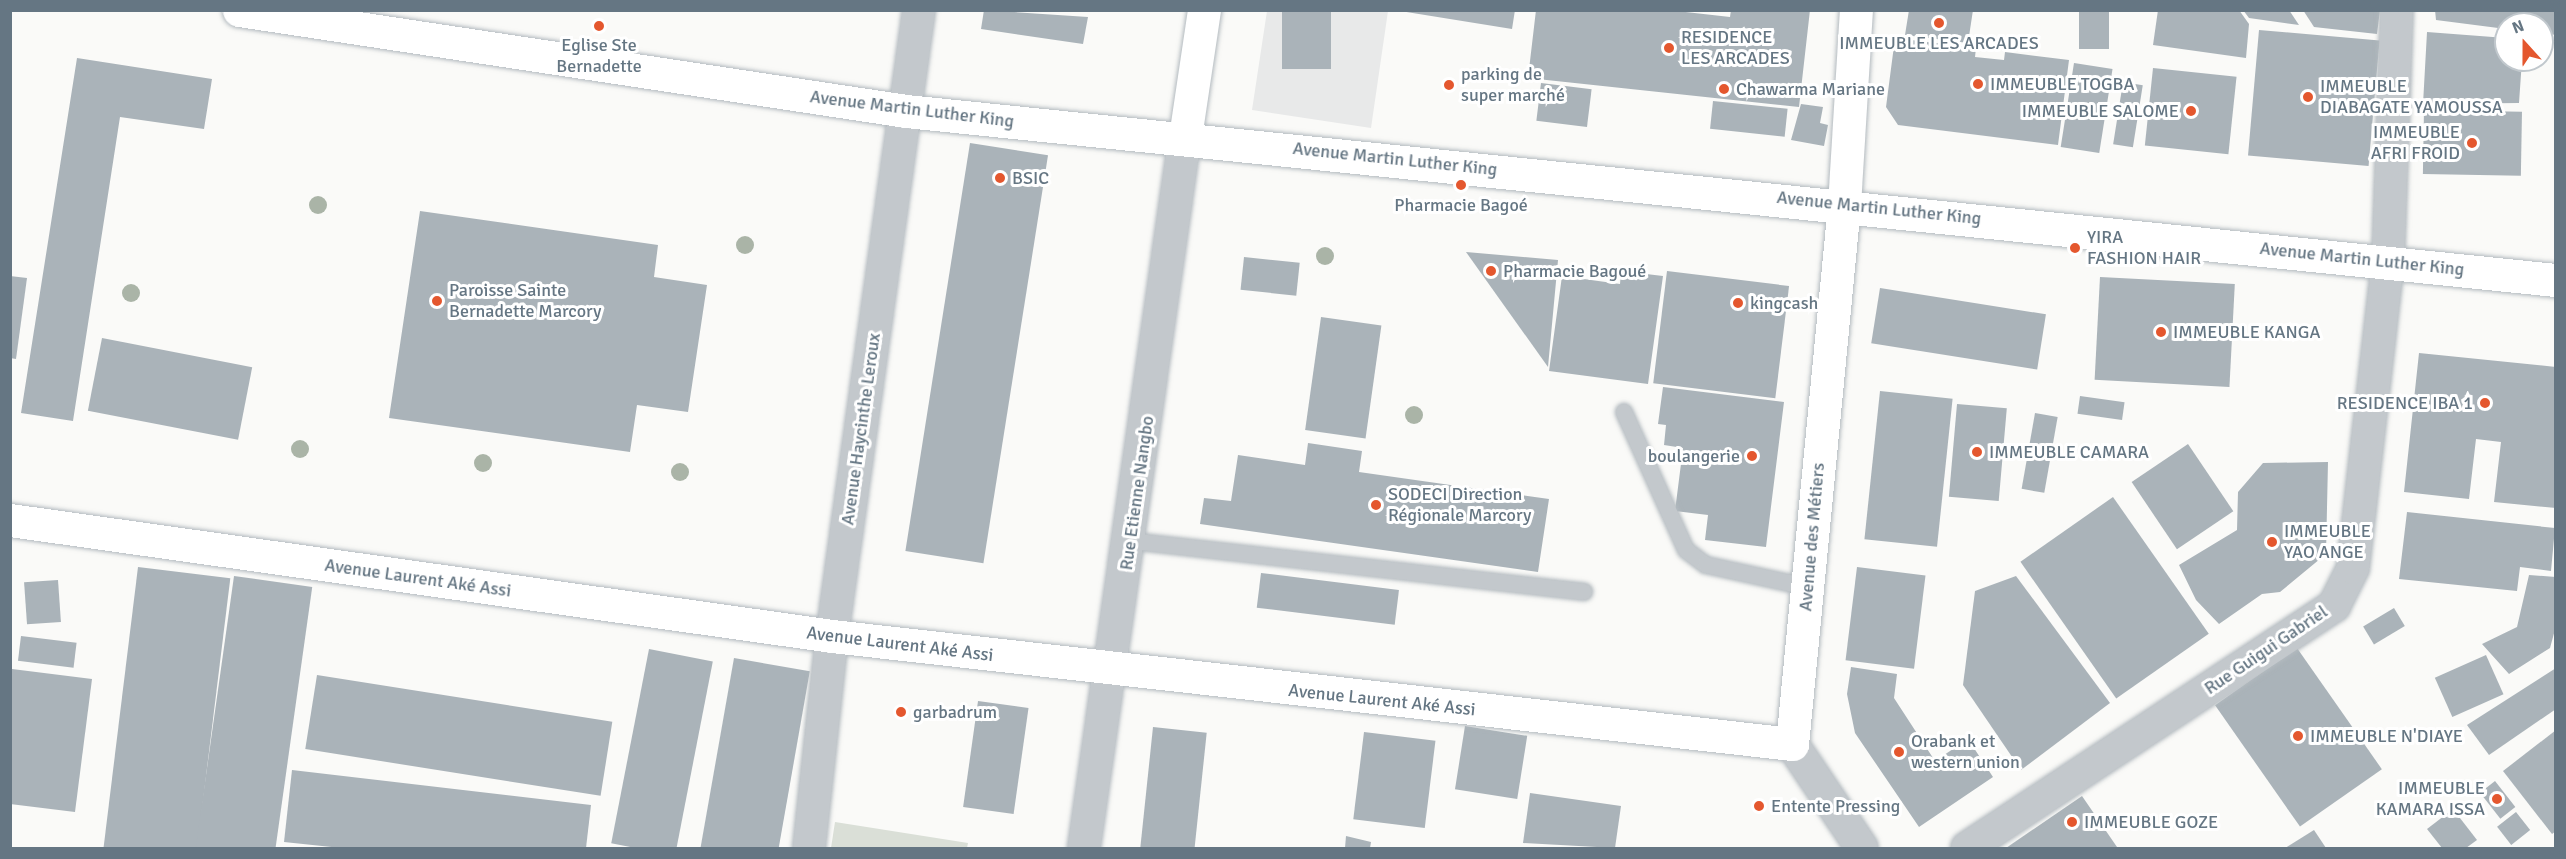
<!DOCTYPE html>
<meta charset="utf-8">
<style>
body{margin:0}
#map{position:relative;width:2566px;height:859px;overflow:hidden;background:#fafaf8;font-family:Signika,sans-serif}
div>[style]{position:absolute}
.built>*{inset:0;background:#e8e9e9}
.green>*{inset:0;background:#dadfd7}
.building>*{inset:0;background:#aab3b9;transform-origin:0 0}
.roads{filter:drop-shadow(0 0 2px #b3babf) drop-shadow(0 0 2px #b3babf)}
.lane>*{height:16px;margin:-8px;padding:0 8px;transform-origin:8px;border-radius:8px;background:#c3c8cc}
.street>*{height:32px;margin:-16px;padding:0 16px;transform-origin:16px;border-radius:16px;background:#c3c8cc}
.secondary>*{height:33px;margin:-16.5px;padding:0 16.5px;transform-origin:16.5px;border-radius:16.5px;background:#fff}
.trees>*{width:18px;height:18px;margin:-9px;border-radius:50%;background:#aab4a7}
.dots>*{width:16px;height:16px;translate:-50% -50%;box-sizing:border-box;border:3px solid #fff;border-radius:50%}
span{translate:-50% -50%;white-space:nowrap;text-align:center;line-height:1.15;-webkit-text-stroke:6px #fff;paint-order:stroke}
.poi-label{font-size:18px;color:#657683}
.left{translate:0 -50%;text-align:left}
.right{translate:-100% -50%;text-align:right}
.street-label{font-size:18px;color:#657683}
.frame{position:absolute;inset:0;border:12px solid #657683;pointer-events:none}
.north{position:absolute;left:2494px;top:12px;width:60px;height:60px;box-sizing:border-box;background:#fff;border:2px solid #c1c8cd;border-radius:50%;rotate:339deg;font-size:16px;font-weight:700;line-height:24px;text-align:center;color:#657683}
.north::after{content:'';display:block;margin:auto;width:21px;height:27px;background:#e4572e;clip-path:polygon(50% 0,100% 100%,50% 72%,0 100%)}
</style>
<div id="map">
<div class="built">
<div style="clip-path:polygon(1267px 11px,1388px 11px,1371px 128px,1252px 110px)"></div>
</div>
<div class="green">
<div style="clip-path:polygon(835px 822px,968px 843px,967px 848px,831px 848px)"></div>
</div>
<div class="building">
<div style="clip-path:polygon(984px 10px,1088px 17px,1083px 44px,981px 29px)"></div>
<div style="left:1282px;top:10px;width:49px;height:59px"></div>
<div style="clip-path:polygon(1394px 10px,1515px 10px,1512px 29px)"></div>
<div style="clip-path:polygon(1536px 10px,1668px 10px,1730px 17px,1731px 10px,1810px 10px,1799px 107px,1528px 78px)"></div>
<div style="clip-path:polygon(1909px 10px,1973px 10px,1968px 43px,1905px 35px)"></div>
<div style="left:2079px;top:10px;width:30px;height:39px"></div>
<div style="clip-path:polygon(2158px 10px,2239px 10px,2249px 24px,2246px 58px,2153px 45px)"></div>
<div style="clip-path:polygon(2243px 10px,2289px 10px,2299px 25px,2249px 18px)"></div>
<div style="clip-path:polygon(2303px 10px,2380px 10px,2377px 34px,2314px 27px)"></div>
<div style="clip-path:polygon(2435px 10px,2556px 10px,2556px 35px,2542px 33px,2542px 24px,2506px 24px,2506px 29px,2436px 20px)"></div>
<div style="left:2259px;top:30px;width:121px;height:126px;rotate:5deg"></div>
<div style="clip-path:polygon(2427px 32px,2506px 38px,2506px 60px,2522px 60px,2519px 103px,2423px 104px)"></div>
<div style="clip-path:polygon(1895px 38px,1976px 48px,1975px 57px,2004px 60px,2005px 52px,2069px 60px,2058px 145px,1898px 125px,1886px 107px)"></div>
<div style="clip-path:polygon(77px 58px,212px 79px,204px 129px,120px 117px,73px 421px,21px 413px)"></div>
<div style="left:2074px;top:63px;width:39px;height:85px;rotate:9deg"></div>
<div style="left:2153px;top:68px;width:84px;height:78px;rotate:6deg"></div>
<div style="left:2123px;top:82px;width:20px;height:63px;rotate:9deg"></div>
<div style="left:1541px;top:83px;width:51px;height:38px;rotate:7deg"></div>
<div style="left:1713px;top:101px;width:75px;height:28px;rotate:6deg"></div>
<div style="clip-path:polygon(1801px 104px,1823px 107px,1820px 123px,1828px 125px,1824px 146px,1791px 140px)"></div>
<div style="left:2424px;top:110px;width:98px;height:64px;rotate:1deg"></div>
<div style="left:970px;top:143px;width:79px;height:413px;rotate:9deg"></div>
<div style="clip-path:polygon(420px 211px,658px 245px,654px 277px,707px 285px,688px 412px,637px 405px,630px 452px,389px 418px)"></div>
<div style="clip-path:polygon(1466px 252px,1558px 260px,1548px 367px)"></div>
<div style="left:1244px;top:257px;width:56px;height:33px;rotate:6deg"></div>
<div style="clip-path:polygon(1621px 271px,1663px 276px,1648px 384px,1549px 371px,1562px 276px,1620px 284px)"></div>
<div style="left:1667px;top:271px;width:123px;height:113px;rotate:7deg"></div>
<div style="clip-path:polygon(10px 276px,27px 278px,16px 359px,10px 358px)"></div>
<div style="left:2100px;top:277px;width:135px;height:103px;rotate:3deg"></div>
<div style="left:1880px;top:288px;width:168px;height:56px;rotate:9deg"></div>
<div style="left:1321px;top:317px;width:61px;height:114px;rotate:8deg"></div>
<div style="left:102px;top:338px;width:153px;height:74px;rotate:11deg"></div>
<div style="clip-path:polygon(2419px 353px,2556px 367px,2556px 508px,2494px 502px,2501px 442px,2476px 439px,2469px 499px,2404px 492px)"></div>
<div style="clip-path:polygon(1663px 387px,1784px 402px,1766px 547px,1705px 540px,1708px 515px,1675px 511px,1683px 448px,1664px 445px,1666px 425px,1658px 424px)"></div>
<div style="left:1880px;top:391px;width:73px;height:149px;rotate:6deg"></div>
<div style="left:2080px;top:396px;width:45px;height:18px;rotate:8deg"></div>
<div style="left:1957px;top:404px;width:50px;height:93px;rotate:5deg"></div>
<div style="left:2035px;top:413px;width:23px;height:77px;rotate:10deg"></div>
<div style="clip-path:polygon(1308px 443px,1362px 451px,1359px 472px,1549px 499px,1538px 572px,1200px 524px,1204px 498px,1231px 501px,1238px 455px,1305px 465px)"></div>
<div style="left:2188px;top:444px;width:81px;height:68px;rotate:56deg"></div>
<div style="clip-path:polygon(2328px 462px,2326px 554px,2280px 592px,2262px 594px,2219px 624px,2196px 600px,2179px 565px,2237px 530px,2238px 492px,2263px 463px)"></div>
<div style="left:2113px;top:497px;width:167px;height:113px;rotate:55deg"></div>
<div style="clip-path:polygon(2407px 512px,2555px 528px,2551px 571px,2520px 567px,2517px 591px,2399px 579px)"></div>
<div style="left:138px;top:567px;width:93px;height:283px;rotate:7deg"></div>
<div style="left:1857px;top:567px;width:69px;height:94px;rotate:7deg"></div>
<div style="left:1261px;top:573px;width:139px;height:35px;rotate:7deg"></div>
<div style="clip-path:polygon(2529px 575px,2556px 577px,2556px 626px,2550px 648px,2509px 674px,2482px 644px,2517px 627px)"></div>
<div style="left:234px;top:576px;width:79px;height:275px;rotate:8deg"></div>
<div style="clip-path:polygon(2016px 576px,2110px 703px,2021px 770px,1963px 685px,1975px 591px)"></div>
<div style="left:58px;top:580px;width:42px;height:34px;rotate:86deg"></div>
<div style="left:2394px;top:608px;width:21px;height:36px;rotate:59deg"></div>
<div style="left:21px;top:636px;width:56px;height:25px;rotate:7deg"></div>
<div style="left:2297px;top:648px;width:148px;height:100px;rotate:55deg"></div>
<div style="left:649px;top:649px;width:65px;height:198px;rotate:11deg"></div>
<div style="left:2486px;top:655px;width:43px;height:56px;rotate:66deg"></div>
<div style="left:734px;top:658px;width:77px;height:193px;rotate:10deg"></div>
<div style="clip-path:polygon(1851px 667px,1897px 674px,1894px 698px,1935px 761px,1968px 739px,1993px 777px,1919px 827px,1855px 733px,1847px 694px)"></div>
<div style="clip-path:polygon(2556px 668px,2556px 709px,2489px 755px,2467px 725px)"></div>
<div style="clip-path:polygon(12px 669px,92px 679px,75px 812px,10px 804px)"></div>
<div style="left:317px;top:675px;width:299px;height:75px;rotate:9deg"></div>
<div style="left:978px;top:701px;width:51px;height:107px;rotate:8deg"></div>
<div style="left:1465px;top:726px;width:63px;height:64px;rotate:9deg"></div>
<div style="left:1153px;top:727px;width:54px;height:122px;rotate:6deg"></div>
<div style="clip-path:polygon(2556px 730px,2556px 831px,2552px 834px,2503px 771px)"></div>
<div style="left:1364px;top:732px;width:72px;height:88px;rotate:7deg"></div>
<div style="clip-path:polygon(292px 770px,591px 805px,586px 848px,341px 848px,284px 842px)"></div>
<div style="left:2495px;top:781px;width:33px;height:19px;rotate:52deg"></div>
<div style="clip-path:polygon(1530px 793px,1621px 806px,1615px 848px,1523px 843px)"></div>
<div style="clip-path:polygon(2082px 796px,2117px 847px,2006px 848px)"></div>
<div style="clip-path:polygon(2453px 809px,2477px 840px,2466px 848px,2442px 848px,2427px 829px)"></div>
<div style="left:2516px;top:812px;width:23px;height:24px;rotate:52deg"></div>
<div style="clip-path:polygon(2314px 830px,2326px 848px,2285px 848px)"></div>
<div style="clip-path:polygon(1346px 836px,1371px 842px,1370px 848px,1345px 848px)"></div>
</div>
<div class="roads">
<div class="lane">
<div style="left:1624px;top:412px;width:151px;rotate:65.8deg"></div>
<div style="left:1686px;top:550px;width:25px;rotate:37deg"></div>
<div style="left:1706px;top:565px;width:103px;rotate:12.3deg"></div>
<div style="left:1131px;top:541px;width:456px;rotate:6.4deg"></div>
</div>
<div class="street">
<div style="left:1792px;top:744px;width:125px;rotate:56.1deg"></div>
<div style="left:809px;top:848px;width:213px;rotate:-83.8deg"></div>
<div style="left:832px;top:636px;width:632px;rotate:-82.09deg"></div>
<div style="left:1084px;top:848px;width:718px;rotate:-81.92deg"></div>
<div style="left:1967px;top:848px;width:440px;rotate:-33.4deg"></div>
<div style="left:2334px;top:606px;width:42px;rotate:-63.4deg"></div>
<div style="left:2353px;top:568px;width:308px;rotate:-83.5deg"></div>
<div style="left:2388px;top:262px;width:252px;rotate:-88deg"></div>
</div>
<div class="secondary">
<div style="left:239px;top:10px;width:675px;rotate:8.61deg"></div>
<div style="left:906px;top:111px;width:1659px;rotate:5.85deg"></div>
<div style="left:1185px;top:137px;width:128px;rotate:-81.5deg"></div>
<div style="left:10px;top:520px;width:830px;rotate:8.03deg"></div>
<div style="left:832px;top:636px;width:966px;rotate:6.42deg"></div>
<div style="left:1792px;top:744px;width:542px;rotate:-84.49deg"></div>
<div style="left:1844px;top:205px;width:195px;rotate:-86.5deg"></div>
</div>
</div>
<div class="trees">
<div style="left:318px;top:205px"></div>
<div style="left:745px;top:245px"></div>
<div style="left:1325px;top:256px"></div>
<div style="left:131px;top:293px"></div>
<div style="left:1414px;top:415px"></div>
<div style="left:300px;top:449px"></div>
<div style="left:483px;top:463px"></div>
<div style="left:680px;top:472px"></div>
</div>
<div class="dots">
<div style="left:1939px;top:23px;background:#e4572e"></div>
<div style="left:599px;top:26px;background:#e4572e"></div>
<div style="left:1669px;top:48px;background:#e4572e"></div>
<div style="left:1978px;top:84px;background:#e4572e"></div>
<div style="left:1449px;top:85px;background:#e4572e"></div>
<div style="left:1724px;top:89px;background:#e4572e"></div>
<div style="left:2308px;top:97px;background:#e4572e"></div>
<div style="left:2191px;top:111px;background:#e4572e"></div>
<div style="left:2472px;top:143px;background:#e4572e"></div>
<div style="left:1000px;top:178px;background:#e4572e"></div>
<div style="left:1461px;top:185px;background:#e4572e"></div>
<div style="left:2075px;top:248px;background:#e4572e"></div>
<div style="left:1491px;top:271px;background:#e4572e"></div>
<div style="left:437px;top:301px;background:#e4572e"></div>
<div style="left:1738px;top:303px;background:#e4572e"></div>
<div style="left:2161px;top:332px;background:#e4572e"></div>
<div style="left:2485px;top:403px;background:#e4572e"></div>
<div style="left:1977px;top:452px;background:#e4572e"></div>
<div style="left:1752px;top:456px;background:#e4572e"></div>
<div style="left:1376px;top:505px;background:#e4572e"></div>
<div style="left:2272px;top:542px;background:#e4572e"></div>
<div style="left:901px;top:712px;background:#e4572e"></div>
<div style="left:2298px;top:736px;background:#e4572e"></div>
<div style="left:1899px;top:752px;background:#e4572e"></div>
<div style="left:2497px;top:799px;background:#e4572e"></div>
<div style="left:1759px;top:806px;background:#e4572e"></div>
<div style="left:2072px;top:822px;background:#e4572e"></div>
</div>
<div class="poi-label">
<span class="left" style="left:1681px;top:48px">RESIDENCE<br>LES ARCADES</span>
<span style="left:1939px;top:43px">IMMEUBLE LES ARCADES</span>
<span style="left:599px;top:56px">Eglise Ste<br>Bernadette</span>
<span class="left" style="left:1461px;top:85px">parking de<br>super marché</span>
<span class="left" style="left:1990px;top:84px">IMMEUBLE TOGBA</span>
<span class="left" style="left:2320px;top:97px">IMMEUBLE<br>DIABAGATE YAMOUSSA</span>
<span class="left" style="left:1736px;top:89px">Chawarma Mariane</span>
<span class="right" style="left:2179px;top:111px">IMMEUBLE SALOME</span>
<span class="right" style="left:2460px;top:143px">IMMEUBLE<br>AFRI FROID</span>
<span class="left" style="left:1012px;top:178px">BSIC</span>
<span style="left:1461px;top:205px">Pharmacie Bagoé</span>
<span class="left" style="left:2087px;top:248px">YIRA<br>FASHION HAIR</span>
<span class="left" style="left:1503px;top:271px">Pharmacie Bagoué</span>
<span class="left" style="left:449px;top:301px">Paroisse Sainte<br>Bernadette Marcory</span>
<span class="left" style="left:1750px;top:303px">kingcash</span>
<span class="left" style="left:2173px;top:332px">IMMEUBLE KANGA</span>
<span class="right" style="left:2473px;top:403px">RESIDENCE IBA 1</span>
<span class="left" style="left:1989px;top:452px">IMMEUBLE CAMARA</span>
<span class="right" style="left:1740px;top:456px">boulangerie</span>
<span class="left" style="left:1388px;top:505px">SODECI Direction<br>Régionale Marcory</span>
<span class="left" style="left:2284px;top:542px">IMMEUBLE<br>YAO ANGE</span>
<span class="left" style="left:913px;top:712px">garbadrum</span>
<span class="left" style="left:2310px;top:736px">IMMEUBLE N'DIAYE</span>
<span class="left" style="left:1911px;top:752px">Orabank et<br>western union</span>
<span class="right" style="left:2485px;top:799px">IMMEUBLE<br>KAMARA ISSA</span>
<span class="left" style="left:1771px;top:806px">Entente Pressing</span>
<span class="left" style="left:2084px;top:822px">IMMEUBLE GOZE</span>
</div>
<div class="street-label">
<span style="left:912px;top:109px;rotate:7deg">Avenue Martin Luther King</span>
<span style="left:1395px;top:159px;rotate:6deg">Avenue Martin Luther King</span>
<span style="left:1879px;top:208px;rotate:6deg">Avenue Martin Luther King</span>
<span style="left:2362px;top:259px;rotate:6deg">Avenue Martin Luther King</span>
<span style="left:861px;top:429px;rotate:-82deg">Avenue Haycinthe Leroux</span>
<span style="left:1137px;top:493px;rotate:-82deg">Rue Etienne Nangbo</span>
<span style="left:1812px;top:537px;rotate:-85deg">Avenue des Métiers</span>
<span style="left:418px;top:578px;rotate:8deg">Avenue Laurent Aké Assi</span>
<span style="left:900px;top:644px;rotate:7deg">Avenue Laurent Aké Assi</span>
<span style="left:2266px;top:650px;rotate:-34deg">Rue Guigui Gabriel</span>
<span style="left:1382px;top:700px;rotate:6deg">Avenue Laurent Aké Assi</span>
</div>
<div class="frame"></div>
<div class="north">N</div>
</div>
